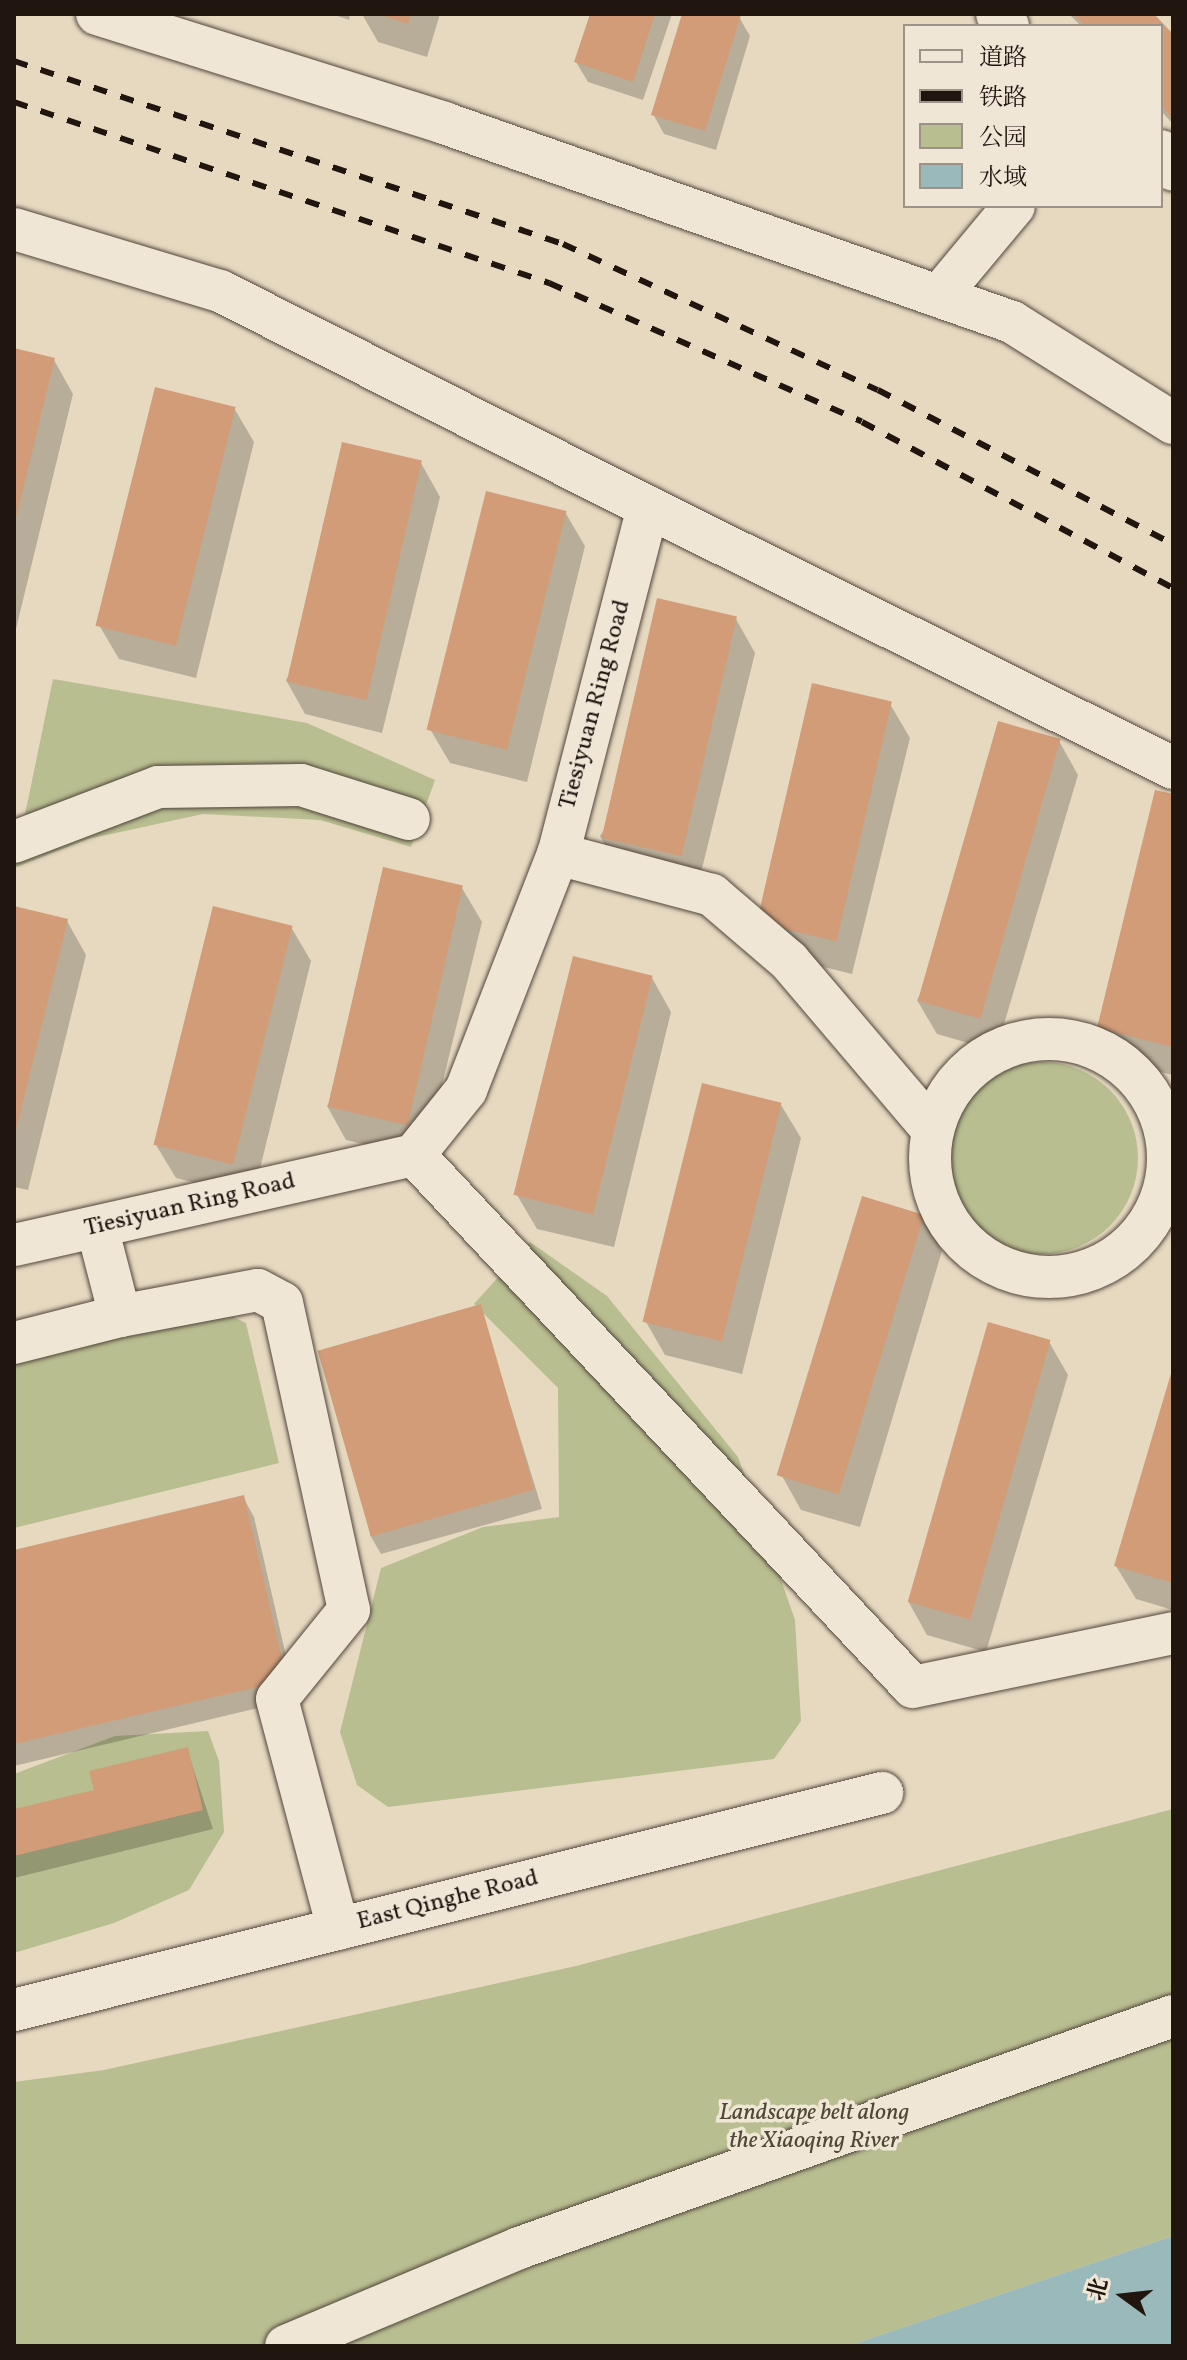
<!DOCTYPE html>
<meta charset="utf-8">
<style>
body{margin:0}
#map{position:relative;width:1187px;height:2360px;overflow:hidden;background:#e6d9c0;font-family:Vollkorn,"Noto Serif SC",serif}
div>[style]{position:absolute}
.green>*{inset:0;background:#b8be90}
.round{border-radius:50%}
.water>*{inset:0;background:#99b9bb}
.shadow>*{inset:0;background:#0003}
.building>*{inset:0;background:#d29c78;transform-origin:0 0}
.roads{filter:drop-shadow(0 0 2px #52463c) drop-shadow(0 0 2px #52463c)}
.minor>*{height:42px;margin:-21px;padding:0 21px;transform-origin:21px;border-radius:21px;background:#efe6d6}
.minor>.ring{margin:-21px;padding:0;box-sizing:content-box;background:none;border:42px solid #efe6d6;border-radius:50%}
.rail>*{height:6px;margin-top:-3px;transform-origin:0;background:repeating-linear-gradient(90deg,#211510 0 14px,transparent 0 28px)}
span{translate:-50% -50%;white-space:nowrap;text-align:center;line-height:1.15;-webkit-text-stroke:7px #efe6d6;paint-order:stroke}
.street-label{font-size:24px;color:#211510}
.park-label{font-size:24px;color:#4e4836;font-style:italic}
.frame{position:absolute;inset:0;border:16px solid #211510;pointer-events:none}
.legend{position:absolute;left:903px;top:24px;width:260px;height:184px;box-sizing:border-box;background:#efe6d6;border:2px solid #9d9287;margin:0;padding:10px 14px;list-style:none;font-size:24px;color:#211510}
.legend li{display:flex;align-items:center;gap:16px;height:40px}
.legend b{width:40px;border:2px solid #9d9287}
.north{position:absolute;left:1083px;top:2256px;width:80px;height:80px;-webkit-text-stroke:6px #efe6d6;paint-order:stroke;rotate:285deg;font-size:22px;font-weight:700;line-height:32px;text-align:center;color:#211510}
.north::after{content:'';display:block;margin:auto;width:28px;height:36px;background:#211510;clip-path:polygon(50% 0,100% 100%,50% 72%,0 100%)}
</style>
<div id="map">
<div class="green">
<div style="clip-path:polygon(53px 679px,307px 723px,435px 780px,411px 847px,320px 820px,203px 814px,88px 839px,14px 868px)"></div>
<div class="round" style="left:946px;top:1062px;width:192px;height:192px"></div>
<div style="clip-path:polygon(530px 1242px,607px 1296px,738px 1457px,795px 1620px,801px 1721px,774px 1759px,388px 1807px,357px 1785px,340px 1732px,381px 1568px,483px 1527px,559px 1517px,558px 1388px,474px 1304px)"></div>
<div style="clip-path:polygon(219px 1310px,246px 1323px,279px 1463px,14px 1528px,14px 1359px)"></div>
<div style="clip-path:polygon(208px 1731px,219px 1761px,224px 1832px,189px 1890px,114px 1923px,14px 1953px,14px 1774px,115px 1736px)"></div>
<div style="clip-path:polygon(1173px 1809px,1173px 2236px,848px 2346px,14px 2346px,14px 2082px,104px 2070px,576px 1966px)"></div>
</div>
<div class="water">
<div style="clip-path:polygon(1173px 2236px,1173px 2346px,848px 2346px)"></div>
</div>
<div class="shadow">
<div style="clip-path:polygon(332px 14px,350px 14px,349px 20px)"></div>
<div style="clip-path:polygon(362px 14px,440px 14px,427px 57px,378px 42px)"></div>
<div style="clip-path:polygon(592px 14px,672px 14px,643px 100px,588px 82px,576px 62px)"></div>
<div style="clip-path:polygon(684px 14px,739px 17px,750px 36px,716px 150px,664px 134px,653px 114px)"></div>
<div style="clip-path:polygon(1069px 14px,1151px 14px,1173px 37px,1173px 124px,1161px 111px,1161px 26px,1081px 26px)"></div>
<div style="clip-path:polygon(14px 350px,54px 360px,73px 394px,16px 629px)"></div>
<div style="clip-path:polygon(234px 408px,254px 442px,196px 678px,119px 659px,99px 625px)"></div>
<div style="clip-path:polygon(421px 463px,440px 497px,382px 733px,305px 714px,286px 680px)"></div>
<div style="clip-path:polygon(565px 512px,585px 546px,527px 782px,450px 763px,430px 729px)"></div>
<div style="clip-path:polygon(736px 619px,755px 653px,697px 889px,620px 870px,600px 836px)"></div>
<div style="clip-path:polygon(890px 704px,910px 738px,852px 974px,775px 955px,756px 921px)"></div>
<div style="clip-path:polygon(1059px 741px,1078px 775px,996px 1051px,937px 1034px,917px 1000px)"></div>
<div style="clip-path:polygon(1173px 796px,1173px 1075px,1118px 1062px,1099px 1028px)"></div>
<div style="clip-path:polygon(462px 888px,482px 922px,424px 1158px,346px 1140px,327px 1106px)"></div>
<div style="clip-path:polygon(14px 908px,67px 921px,86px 955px,28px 1190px,14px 1187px)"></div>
<div style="clip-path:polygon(291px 927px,311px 961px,253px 1197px,176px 1178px,156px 1145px)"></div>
<div style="clip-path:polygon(652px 978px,671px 1012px,614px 1247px,537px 1229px,517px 1195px)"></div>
<div style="clip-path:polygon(781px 1105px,801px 1138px,742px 1374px,665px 1355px,646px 1322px)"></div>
<div style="clip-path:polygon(923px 1217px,942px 1251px,860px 1527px,801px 1510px,782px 1476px)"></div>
<div style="clip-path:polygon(480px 1306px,542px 1509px,381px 1554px,370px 1535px)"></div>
<div style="clip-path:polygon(1049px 1342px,1068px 1375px,986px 1652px,927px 1635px,908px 1601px)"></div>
<div style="clip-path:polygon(1173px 1374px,1173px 1610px,1136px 1599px,1116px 1566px)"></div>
<div style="clip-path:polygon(243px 1497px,254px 1517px,296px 1699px,14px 1766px,14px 1552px)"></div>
<div style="clip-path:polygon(187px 1749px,213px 1829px,14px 1878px,14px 1811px,96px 1791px)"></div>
</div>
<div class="building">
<div style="clip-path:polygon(378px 14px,411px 14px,408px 24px)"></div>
<div style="clip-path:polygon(590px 14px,655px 14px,633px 82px,574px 62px)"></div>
<div style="clip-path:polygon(682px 14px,741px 15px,705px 131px,651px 115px)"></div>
<div style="clip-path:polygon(1074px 14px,1154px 14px,1173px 34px,1173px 119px,1161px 106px,1161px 26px,1085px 26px)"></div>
<div style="clip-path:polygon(14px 348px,55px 358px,15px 522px,14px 522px)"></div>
<div style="left:155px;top:387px;width:83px;height:246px;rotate:14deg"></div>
<div style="left:342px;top:442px;width:82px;height:246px;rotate:13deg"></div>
<div style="left:486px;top:491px;width:83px;height:246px;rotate:14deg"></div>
<div style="left:657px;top:598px;width:82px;height:246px;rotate:13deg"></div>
<div style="left:812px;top:683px;width:82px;height:246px;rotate:13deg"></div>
<div style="left:998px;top:721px;width:65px;height:291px;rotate:16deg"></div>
<div style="clip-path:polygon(1155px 790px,1173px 794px,1173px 1047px,1097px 1028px)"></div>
<div style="left:383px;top:867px;width:82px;height:246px;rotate:13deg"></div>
<div style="clip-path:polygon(14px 906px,68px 919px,15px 1134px,14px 1134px)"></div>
<div style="left:213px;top:906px;width:82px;height:246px;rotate:14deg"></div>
<div style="left:573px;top:956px;width:82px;height:246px;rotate:14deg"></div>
<div style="left:702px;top:1083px;width:82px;height:246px;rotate:14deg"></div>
<div style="left:862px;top:1196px;width:65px;height:292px;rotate:17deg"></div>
<div style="left:481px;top:1304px;width:193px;height:170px;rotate:74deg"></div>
<div style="left:988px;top:1322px;width:65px;height:291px;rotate:16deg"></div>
<div style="clip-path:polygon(1172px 1370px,1173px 1370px,1173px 1583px,1114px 1566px)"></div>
<div style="clip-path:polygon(244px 1495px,287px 1680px,14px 1744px,14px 1550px)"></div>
<div style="clip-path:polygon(188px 1747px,203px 1810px,14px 1856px,14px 1809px,94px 1790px,89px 1771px)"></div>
</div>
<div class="roads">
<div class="minor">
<div style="left:97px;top:14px;width:364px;rotate:17.4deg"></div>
<div style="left:444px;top:123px;width:602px;rotate:19.31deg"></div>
<div style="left:1012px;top:322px;width:190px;rotate:32.1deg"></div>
<div style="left:997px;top:14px;width:16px;rotate:47deg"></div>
<div style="left:1161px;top:151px;width:22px;rotate:58deg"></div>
<div style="left:14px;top:229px;width:215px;rotate:16.8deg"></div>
<div style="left:220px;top:291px;width:479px;rotate:26.8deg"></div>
<div style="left:648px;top:507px;width:358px;rotate:104.5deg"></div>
<div style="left:558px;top:854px;width:253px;rotate:111.3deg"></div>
<div style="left:466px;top:1090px;width:83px;rotate:128.7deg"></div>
<div style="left:414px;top:1155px;width:410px;rotate:167.3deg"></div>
<div style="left:939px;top:296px;width:117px;rotate:-50.2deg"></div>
<div style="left:648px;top:507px;width:586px;rotate:26.43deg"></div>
<div style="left:14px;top:842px;width:154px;rotate:-20.9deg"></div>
<div style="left:158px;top:787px;width:143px;rotate:-0.8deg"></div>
<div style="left:301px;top:785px;width:113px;rotate:17.5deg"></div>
<div style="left:558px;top:854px;width:159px;rotate:14.9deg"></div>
<div style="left:712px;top:895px;width:101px;rotate:40.6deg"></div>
<div style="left:789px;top:961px;width:222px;rotate:49.6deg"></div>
<div class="ring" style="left:930px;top:1039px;width:196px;height:196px"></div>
<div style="left:414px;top:1155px;width:729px;rotate:46.83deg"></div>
<div style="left:913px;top:1687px;width:266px;rotate:-11.7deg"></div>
<div style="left:97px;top:1227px;width:92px;rotate:75.5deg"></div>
<div style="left:120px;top:1316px;width:140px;rotate:-10.7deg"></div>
<div style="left:258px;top:1290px;width:27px;rotate:28deg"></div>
<div style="left:282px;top:1303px;width:314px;rotate:77.7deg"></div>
<div style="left:349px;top:1610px;width:114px;rotate:129deg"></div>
<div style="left:277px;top:1699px;width:238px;rotate:75.1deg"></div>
<div style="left:14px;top:1343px;width:109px;rotate:-14.3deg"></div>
<div style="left:14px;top:2010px;width:895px;rotate:-14.04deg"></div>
<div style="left:286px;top:2346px;width:253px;rotate:-22.8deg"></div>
<div style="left:519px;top:2248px;width:694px;rotate:-19.53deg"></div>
</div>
</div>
<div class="rail">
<div style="left:14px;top:61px;width:579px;rotate:18.43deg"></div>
<div style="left:563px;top:244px;width:347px;rotate:24.9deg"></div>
<div style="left:878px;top:390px;width:333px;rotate:27.6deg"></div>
<div style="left:14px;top:102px;width:565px;rotate:18.69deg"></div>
<div style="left:549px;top:283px;width:342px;rotate:23.9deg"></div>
<div style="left:862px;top:422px;width:353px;rotate:28.1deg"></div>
</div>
<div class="street-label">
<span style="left:596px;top:705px;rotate:-75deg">Tiesiyuan Ring Road</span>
<span style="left:190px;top:1206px;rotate:-13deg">Tiesiyuan Ring Road</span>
<span style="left:448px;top:1901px;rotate:-14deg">East Qinghe Road</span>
</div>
<div class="park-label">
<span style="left:814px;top:2128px">Landscape belt along<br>the Xiaoqing River</span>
</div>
<div class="frame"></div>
<ul class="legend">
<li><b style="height:10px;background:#efe6d6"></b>道路</li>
<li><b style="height:10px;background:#211510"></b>铁路</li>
<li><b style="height:22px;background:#b8be90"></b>公园</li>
<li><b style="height:22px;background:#99b9bb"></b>水域</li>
</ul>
<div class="north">北</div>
</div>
